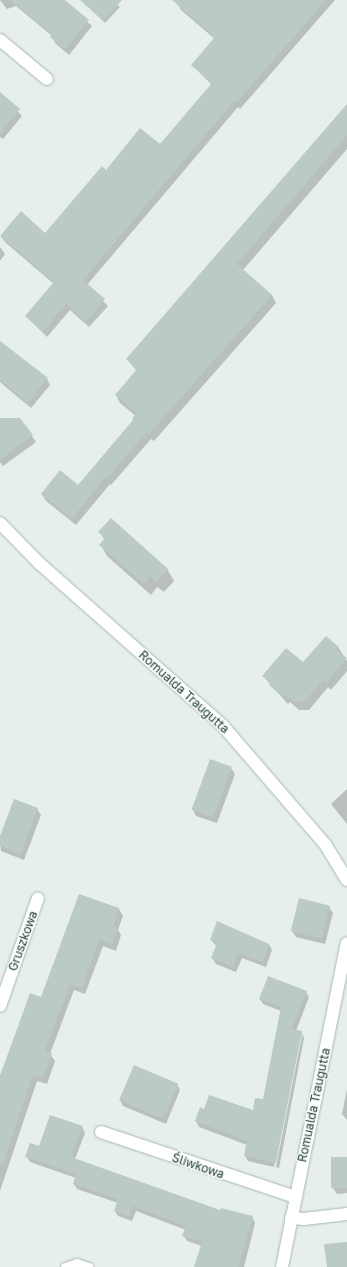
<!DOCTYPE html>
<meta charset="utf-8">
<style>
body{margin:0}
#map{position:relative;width:347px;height:1267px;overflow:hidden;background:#e6efeb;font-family:"Golos Text",sans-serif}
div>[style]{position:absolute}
.shadow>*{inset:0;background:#0003}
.building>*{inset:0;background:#bbcac4;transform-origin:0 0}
.roads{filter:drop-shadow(0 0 1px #a8b8b2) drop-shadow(0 0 1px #a8b8b2)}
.lane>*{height:8px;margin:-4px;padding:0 4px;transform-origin:4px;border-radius:4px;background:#fff}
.street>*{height:12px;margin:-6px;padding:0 6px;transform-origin:6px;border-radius:6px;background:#fff}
.secondary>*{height:12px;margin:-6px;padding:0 6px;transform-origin:6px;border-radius:6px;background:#fff}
span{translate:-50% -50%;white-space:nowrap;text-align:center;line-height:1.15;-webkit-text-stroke:3px #f7fbf9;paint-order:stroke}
.street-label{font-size:12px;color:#24423a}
</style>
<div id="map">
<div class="shadow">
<div style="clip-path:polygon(0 0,63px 0,92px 26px,69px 55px,55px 43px,52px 36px,16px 6px,7px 9px)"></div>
<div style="clip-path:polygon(95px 0,113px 0,120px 7px,105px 23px,89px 7px)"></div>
<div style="clip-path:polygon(181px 0,335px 0,240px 109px,238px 107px,87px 285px,108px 306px,89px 327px,70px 310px,47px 337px,26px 316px,54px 284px,5px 242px,1px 236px,45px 234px,106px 171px,160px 145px,212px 85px,192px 65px,215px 39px,181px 10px,178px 4px)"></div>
<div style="clip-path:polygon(0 94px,22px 116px,3px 139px,0 137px)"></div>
<div style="clip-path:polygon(347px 106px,347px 149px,243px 270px,272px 295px,276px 303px,154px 441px,151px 439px,111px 485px,110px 484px,76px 525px,46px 501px,42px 494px,78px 486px,134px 421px,136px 416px,120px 403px,116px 395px,137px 371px,127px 359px)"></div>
<div style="clip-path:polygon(0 247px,5px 254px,0 261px)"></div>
<div style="clip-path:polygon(0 341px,47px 379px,50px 385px,31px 408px,0 382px)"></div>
<div style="clip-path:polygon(20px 419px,36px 442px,3px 466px,0 462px,0 421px)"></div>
<div style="clip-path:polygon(100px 532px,167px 569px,174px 581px,164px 592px,157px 587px,151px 595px,107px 556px,101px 545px,105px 541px)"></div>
<div style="clip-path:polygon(338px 647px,347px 661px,347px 671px,331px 690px,328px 687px,309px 710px,299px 710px,290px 702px,288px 704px,263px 676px,303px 664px)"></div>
<div style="clip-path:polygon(231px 768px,235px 774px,217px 823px,196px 816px,193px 810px)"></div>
<div style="clip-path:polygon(347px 789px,347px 824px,331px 804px)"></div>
<div style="clip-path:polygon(37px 809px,41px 815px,24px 860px,1px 851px,0 839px)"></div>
<div style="clip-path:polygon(79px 896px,119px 909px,123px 916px,118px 930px,121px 935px,116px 951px,103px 946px,85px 994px,74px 990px,50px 1054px,55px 1061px,47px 1084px,37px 1081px,0 1191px,0 1076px,31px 994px,42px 998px)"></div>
<div style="clip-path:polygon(329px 907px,333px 913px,325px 944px,296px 937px,292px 931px)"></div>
<div style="clip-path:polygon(211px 940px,269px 944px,272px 950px,266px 967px,242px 958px,236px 972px,216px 964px,212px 958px,217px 947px)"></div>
<div style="clip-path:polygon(306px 992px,309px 997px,296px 1031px,301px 1032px,304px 1038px,279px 1168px,276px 1167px,302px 1035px,300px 1035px,274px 1167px,248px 1161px,245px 1156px,247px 1145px,199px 1127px,196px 1121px,205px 1110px,254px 1111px,264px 1101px,281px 1011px,263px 1004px,260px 999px)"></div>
<div style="clip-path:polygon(177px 1084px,180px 1090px,166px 1124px,123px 1106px,120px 1100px)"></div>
<div style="clip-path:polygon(347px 1089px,347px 1120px,342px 1114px)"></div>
<div style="clip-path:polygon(82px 1127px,85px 1133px,75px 1159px,221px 1211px,252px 1217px,255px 1223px,244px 1267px,195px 1267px,202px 1246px,187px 1241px,184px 1236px,186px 1230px,136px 1211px,132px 1221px,118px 1216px,115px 1211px,118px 1203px,77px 1189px,74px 1184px,76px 1178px,30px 1162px,27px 1157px,39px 1147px)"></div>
<div style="clip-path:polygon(347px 1158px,347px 1193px,337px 1194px,333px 1188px)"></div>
</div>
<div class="building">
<div style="clip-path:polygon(10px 0,65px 0,89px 20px,65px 49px,50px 37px,52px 34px)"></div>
<div style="clip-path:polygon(80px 0,122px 0,103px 21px)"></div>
<div style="clip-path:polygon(172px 0,326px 0,236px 103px,234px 101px,83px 280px,105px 299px,86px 322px,66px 304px,43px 332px,25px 316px,54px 282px,0 236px,21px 211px,45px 233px,102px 166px,106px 170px,140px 128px,160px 144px,212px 83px,191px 65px,215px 37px)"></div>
<div style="clip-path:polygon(0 92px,20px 109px,0 133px)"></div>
<div style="clip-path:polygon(347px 104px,347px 135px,237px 264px,272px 295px,149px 434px,147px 432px,107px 478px,105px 477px,72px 519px,41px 494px,60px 470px,78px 485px,133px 420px,132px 419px,136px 413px,115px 395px,137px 369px,126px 359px)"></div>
<div style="clip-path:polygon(0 341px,48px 378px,28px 403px,0 380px)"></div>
<div style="clip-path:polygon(0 418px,20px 418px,33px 435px,0 460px)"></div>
<div style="clip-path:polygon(111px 518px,168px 569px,157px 582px,150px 576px,144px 584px,99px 545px,105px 538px,98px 532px)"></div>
<div style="clip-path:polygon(326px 636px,339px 647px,336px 650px,347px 658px,326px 683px,323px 680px,304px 702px,294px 702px,285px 695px,283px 697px,269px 685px,271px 683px,262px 676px,286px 648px,303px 662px)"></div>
<div style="left:210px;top:759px;width:23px;height:54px;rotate:20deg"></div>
<div style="clip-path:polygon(14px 799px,38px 808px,21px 854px,0 846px,0 836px)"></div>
<div style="clip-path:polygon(79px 894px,119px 908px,113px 926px,118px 928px,112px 944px,99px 940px,82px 988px,70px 984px,45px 1051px,52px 1053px,43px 1078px,33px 1075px,3px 1165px,0 1165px,0 1076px,30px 993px,41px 997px)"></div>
<div style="left:299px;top:898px;width:32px;height:34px;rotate:14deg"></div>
<div style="clip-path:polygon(217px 921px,269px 944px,263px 962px,238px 953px,233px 967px,211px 958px,217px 943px,210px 940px)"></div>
<div style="clip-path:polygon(268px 976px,307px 991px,292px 1029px,302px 1031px,276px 1163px,244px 1156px,247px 1141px,195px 1121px,200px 1107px,204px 1109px,209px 1095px,253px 1110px,255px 1098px,263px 1099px,281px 1007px,259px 999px)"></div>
<div style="left:134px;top:1065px;width:48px;height:38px;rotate:23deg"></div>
<div style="clip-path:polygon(50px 1115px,83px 1126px,71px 1157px,220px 1210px,221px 1208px,253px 1216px,239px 1267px,194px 1267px,202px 1242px,182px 1236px,186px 1226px,133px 1206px,129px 1216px,114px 1211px,118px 1199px,73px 1184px,76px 1174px,25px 1157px,30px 1143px,39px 1146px)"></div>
<div style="left:347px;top:1157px;width:31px;height:16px;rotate:90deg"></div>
<div style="clip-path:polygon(347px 1242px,347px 1267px,327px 1267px,324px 1244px)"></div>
</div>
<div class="roads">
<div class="lane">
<div style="left:65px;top:1267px;width:13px;rotate:-18deg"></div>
<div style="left:77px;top:1263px;width:13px;rotate:18deg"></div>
</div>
<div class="street">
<div style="left:0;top:40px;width:61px;rotate:39.7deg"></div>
<div style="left:0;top:1006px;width:114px;rotate:-70.6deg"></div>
<div style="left:101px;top:1132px;width:205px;rotate:18.5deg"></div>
<div style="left:291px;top:1218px;width:13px;rotate:4deg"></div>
<div style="left:304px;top:1219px;width:43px;rotate:-6.6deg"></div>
</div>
<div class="secondary">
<div style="left:0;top:523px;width:56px;rotate:45.7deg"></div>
<div style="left:39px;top:563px;width:246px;rotate:41.5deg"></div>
<div style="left:223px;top:726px;width:156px;rotate:49.2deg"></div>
<div style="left:325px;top:844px;width:42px;rotate:58.6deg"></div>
<div style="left:282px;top:1267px;width:330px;rotate:-78.7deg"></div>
</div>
</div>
<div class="street-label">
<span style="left:184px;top:692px;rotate:42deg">Romualda Traugutta</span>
<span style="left:23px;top:941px;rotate:-70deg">Gruszkowa</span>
<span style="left:314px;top:1105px;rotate:-78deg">Romualda Traugutta</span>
<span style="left:198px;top:1166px;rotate:19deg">Śliwkowa</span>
</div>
</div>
